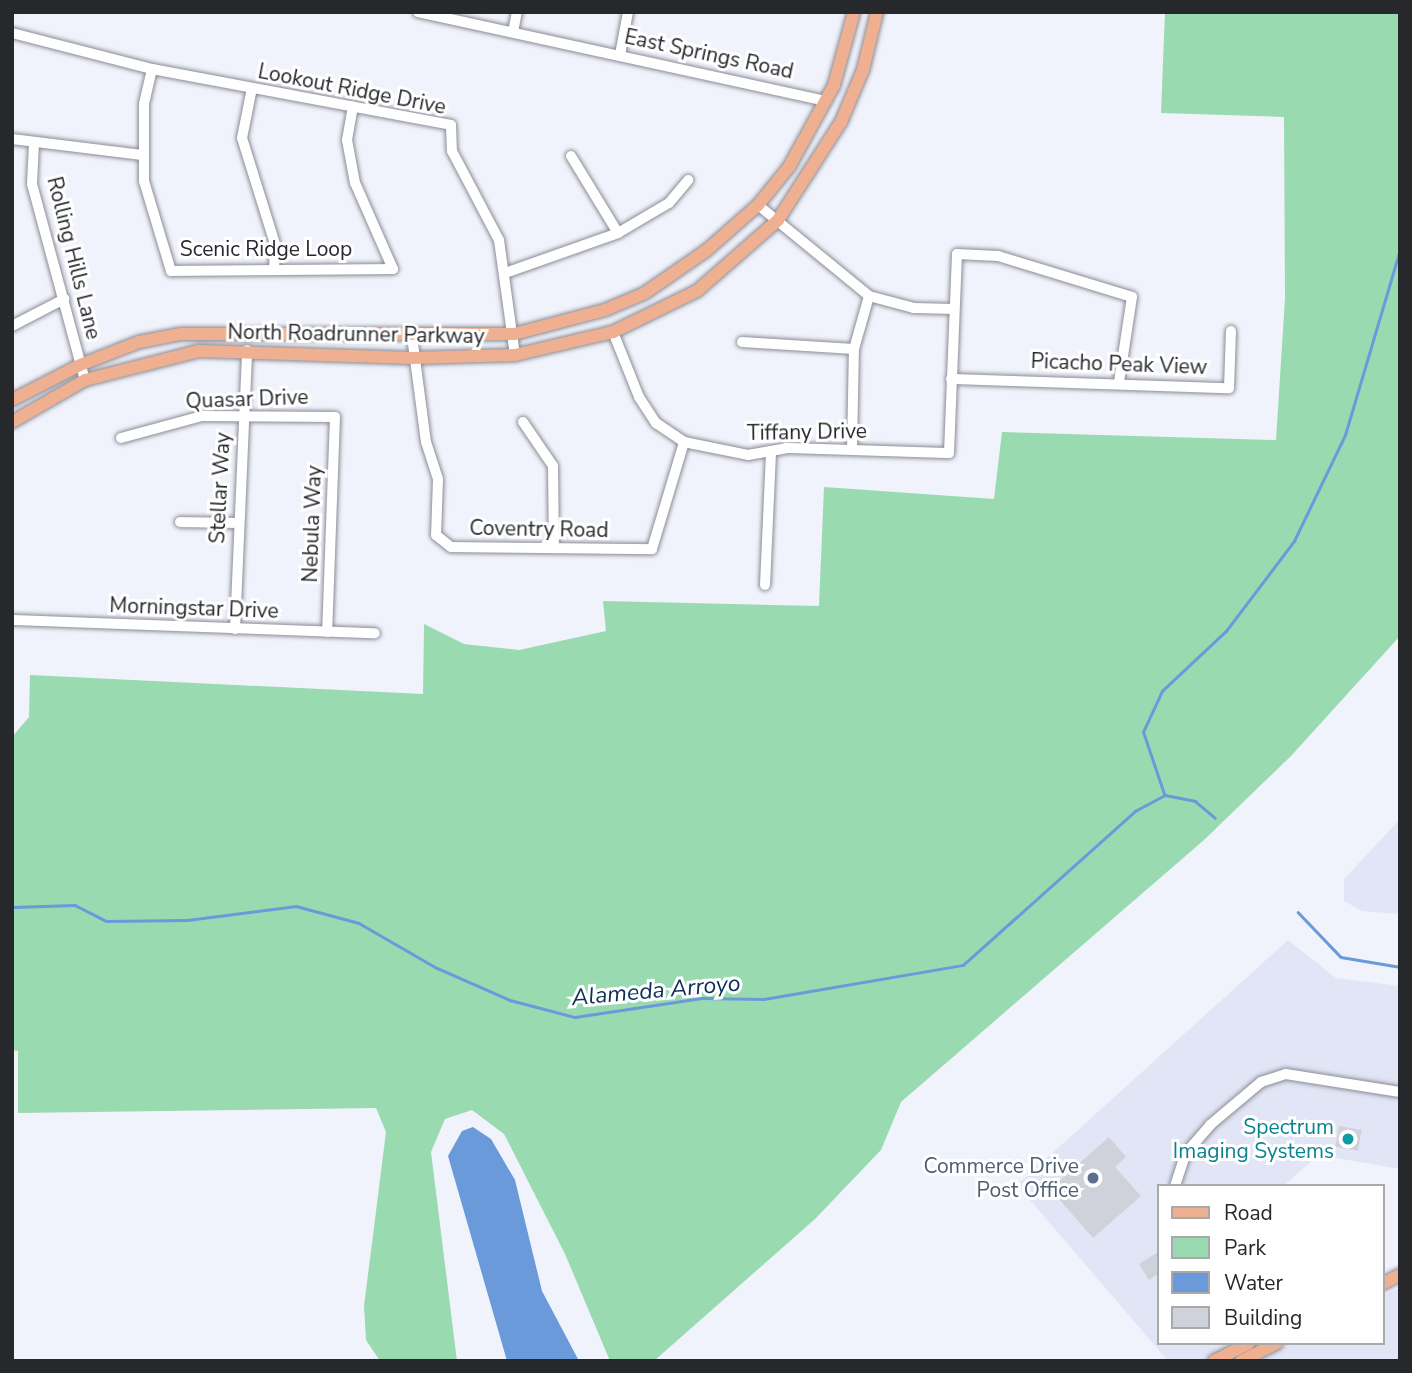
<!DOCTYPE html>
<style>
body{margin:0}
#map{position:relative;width:1412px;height:1373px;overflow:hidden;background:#f1f3fc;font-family:"Nunito Sans",sans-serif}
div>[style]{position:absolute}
.built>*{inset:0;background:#e2e5f5}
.green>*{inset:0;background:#9adab1}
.water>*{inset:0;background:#6a9ada}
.stream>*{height:2.5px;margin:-1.25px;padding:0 1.25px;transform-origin:1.25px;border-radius:1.25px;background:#6a9ada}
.building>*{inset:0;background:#d0d2db;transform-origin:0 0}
.roads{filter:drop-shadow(0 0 2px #8b8d95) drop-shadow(0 0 2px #8b8d95)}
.minor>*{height:10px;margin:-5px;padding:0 5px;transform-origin:5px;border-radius:5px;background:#fff}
.major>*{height:12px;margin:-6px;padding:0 6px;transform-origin:6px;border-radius:6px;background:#efb092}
.dots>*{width:19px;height:19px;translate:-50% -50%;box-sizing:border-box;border:4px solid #fff;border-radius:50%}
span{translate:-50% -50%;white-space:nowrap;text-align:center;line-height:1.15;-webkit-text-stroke:6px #fff;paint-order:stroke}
.street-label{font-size:21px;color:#27282b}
.culture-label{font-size:21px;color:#0d838f}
.right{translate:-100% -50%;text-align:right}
.service-label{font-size:21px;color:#4e5e75}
.water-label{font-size:23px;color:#0e2e57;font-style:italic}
.frame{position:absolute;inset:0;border:14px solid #27282b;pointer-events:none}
.legend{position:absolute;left:1157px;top:1184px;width:228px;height:161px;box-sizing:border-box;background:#fff;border:2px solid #a9a9aa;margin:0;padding:9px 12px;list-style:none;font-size:21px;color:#27282b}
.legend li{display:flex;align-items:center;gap:14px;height:35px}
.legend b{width:35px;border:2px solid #a9a9aa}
</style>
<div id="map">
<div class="built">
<div style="clip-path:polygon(1400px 819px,1400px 914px,1362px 911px,1344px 901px,1344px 879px)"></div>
<div style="clip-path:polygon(1288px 940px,1336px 978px,1400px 986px,1400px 1169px,1319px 1155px,1283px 1186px,1158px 1186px,1158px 1343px,1241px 1343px,1206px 1361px,1168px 1361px,1017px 1185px)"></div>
<div style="clip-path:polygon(1400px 1288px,1400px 1361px,1255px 1361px,1290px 1343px,1382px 1343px,1382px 1296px)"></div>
</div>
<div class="green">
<div style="clip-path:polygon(1165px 12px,1400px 12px,1400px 636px,1291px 756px,1204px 840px,901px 1102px,881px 1150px,815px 1219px,654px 1361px,610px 1361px,565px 1254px,504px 1134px,472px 1110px,445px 1119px,431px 1152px,457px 1361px,380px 1361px,366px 1340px,364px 1306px,386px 1132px,376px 1108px,18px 1113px,18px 1051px,12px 1050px,12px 737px,29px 717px,30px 675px,423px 694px,424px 624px,464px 644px,519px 650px,606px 631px,603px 601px,819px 606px,824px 487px,994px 499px,1002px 432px,1276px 440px,1285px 298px,1284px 117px,1161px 113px)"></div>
</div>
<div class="water">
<div style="clip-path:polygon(473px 1127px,491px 1139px,515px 1180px,542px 1291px,579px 1361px,507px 1361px,448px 1156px,462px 1131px)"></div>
</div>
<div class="stream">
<div style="left:1164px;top:794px;width:65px;rotate:-108.7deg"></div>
<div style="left:1143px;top:732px;width:45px;rotate:-65.1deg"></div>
<div style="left:1162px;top:691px;width:88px;rotate:-43.2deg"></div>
<div style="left:1226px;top:631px;width:113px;rotate:-52.9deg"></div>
<div style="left:1294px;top:541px;width:118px;rotate:-64.3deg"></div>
<div style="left:1345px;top:435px;width:194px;rotate:-73.5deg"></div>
<div style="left:12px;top:907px;width:63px;rotate:-1.8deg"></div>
<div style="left:75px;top:905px;width:35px;rotate:27deg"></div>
<div style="left:106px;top:921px;width:81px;rotate:-0.7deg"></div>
<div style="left:187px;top:920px;width:110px;rotate:-7.3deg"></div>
<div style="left:296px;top:906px;width:65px;rotate:15.1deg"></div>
<div style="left:359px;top:923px;width:90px;rotate:30deg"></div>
<div style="left:437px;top:968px;width:80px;rotate:23.7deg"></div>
<div style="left:510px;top:1000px;width:67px;rotate:14.7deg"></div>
<div style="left:575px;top:1017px;width:128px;rotate:-8.5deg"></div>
<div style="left:702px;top:998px;width:62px;rotate:0.9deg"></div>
<div style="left:764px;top:999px;width:202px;rotate:-9.7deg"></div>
<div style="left:963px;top:965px;width:231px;rotate:-41.8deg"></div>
<div style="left:1135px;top:811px;width:34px;rotate:-28deg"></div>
<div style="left:1165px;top:795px;width:31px;rotate:11deg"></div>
<div style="left:1195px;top:801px;width:26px;rotate:40deg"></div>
<div style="left:1298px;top:912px;width:62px;rotate:46.3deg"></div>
<div style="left:1341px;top:957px;width:60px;rotate:9.6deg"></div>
</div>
<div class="building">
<div style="left:1339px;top:1126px;width:23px;height:21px;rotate:10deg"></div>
<div style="clip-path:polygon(1109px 1137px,1126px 1157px,1115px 1167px,1141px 1196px,1093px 1238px,1050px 1189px)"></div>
<div style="clip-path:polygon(1158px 1252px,1158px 1274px,1149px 1280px,1139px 1264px)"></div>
</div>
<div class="roads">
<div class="minor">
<div style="left:418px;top:12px;width:418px;rotate:12.3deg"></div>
<div style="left:513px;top:32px;width:20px;rotate:-79deg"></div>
<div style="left:12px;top:33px;width:145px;rotate:14.4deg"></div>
<div style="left:152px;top:69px;width:304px;rotate:10.6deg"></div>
<div style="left:451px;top:125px;width:26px;rotate:88deg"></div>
<div style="left:452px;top:151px;width:101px;rotate:62.2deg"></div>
<div style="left:499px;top:240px;width:116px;rotate:82.1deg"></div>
<div style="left:620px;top:55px;width:44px;rotate:-79.5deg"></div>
<div style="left:152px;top:69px;width:36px;rotate:103deg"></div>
<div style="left:144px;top:104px;width:77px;rotate:90deg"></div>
<div style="left:144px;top:181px;width:94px;rotate:73.3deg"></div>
<div style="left:171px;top:271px;width:222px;rotate:-0.5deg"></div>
<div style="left:393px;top:269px;width:94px;rotate:-113.8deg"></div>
<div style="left:355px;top:183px;width:44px;rotate:-100.5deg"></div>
<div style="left:347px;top:140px;width:34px;rotate:-80deg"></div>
<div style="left:252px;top:88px;width:51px;rotate:101.3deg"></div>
<div style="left:242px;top:138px;width:111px;rotate:72.7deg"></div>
<div style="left:275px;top:244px;width:23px;rotate:92deg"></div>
<div style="left:12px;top:139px;width:131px;rotate:7deg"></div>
<div style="left:34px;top:143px;width:41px;rotate:92.8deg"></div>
<div style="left:32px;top:184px;width:203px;rotate:74.9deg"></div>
<div style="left:571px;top:156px;width:90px;rotate:58.6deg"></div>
<div style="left:758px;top:205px;width:144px;rotate:39.3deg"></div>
<div style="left:869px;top:296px;width:47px;rotate:14.9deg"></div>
<div style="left:914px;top:308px;width:40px;rotate:1.4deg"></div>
<div style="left:508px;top:272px;width:117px;rotate:-19.5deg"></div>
<div style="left:618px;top:233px;width:59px;rotate:-30.5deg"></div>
<div style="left:669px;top:203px;width:30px;rotate:-50deg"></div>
<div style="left:12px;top:326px;width:59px;rotate:-27.4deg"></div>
<div style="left:613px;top:332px;width:70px;rotate:68.2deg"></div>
<div style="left:639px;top:397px;width:31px;rotate:57deg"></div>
<div style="left:656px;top:423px;width:34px;rotate:34deg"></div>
<div style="left:684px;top:442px;width:65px;rotate:11.5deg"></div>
<div style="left:748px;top:455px;width:39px;rotate:-10deg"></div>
<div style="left:786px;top:448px;width:163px;rotate:1.8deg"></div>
<div style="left:949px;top:453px;width:199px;rotate:-87.7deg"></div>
<div style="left:957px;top:254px;width:41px;rotate:2.8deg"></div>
<div style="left:998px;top:256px;width:140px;rotate:17deg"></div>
<div style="left:1132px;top:297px;width:86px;rotate:98.7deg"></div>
<div style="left:412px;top:336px;width:107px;rotate:82.5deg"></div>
<div style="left:426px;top:442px;width:39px;rotate:72deg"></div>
<div style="left:438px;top:479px;width:56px;rotate:92deg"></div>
<div style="left:436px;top:535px;width:19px;rotate:39deg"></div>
<div style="left:451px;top:547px;width:201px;rotate:0.6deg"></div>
<div style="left:652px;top:549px;width:112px;rotate:-73.3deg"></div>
<div style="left:742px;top:342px;width:112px;rotate:3.6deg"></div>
<div style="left:951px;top:379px;width:278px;rotate:1.9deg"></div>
<div style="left:1229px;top:388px;width:57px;rotate:-88deg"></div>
<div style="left:523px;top:422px;width:53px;rotate:55.7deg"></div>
<div style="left:553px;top:466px;width:81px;rotate:89.3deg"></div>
<div style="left:121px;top:438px;width:84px;rotate:-15.2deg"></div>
<div style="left:202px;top:416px;width:133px;rotate:0.4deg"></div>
<div style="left:335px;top:417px;width:215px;rotate:92.1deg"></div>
<div style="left:852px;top:450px;width:101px;rotate:-88.9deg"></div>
<div style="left:854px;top:349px;width:55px;rotate:-74.2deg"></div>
<div style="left:180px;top:522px;width:57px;rotate:1deg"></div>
<div style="left:765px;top:585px;width:134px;rotate:-87.4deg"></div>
<div style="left:12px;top:620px;width:363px;rotate:2.1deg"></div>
<div style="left:235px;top:629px;width:279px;rotate:-87.5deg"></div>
<div style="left:1175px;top:1186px;width:35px;rotate:-72deg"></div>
<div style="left:1186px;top:1153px;width:37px;rotate:-49deg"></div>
<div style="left:1210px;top:1125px;width:67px;rotate:-40.1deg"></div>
<div style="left:1261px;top:1082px;width:26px;rotate:-18deg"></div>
<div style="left:1286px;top:1074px;width:115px;rotate:9deg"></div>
</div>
<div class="major">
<div style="left:12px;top:400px;width:76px;rotate:-27.2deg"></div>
<div style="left:80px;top:365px;width:63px;rotate:-21.3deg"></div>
<div style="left:139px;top:342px;width:43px;rotate:-10.8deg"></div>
<div style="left:181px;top:334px;width:333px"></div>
<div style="left:514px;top:334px;width:94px;rotate:-14.8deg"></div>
<div style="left:605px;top:310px;width:43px;rotate:-23deg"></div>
<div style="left:645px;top:293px;width:75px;rotate:-34.7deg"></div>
<div style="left:707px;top:250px;width:68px;rotate:-41.4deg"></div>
<div style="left:758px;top:205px;width:49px;rotate:-50.8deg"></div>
<div style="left:789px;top:167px;width:94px;rotate:-61.2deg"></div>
<div style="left:834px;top:85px;width:76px;rotate:-74.7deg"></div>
<div style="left:12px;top:422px;width:84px;rotate:-29.9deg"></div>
<div style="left:85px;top:380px;width:118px;rotate:-14.3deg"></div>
<div style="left:199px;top:351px;width:214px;rotate:1.9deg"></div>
<div style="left:413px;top:358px;width:102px;rotate:-1.7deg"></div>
<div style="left:515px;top:355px;width:101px;rotate:-13.2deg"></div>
<div style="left:613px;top:332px;width:93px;rotate:-26deg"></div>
<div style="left:697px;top:291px;width:108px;rotate:-41.2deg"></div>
<div style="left:778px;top:220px;width:117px;rotate:-57.3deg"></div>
<div style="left:841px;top:122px;width:56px;rotate:-67.1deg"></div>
<div style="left:863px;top:70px;width:60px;rotate:-76.4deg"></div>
<div style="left:1382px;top:1284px;width:20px;rotate:-27deg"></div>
<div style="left:1214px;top:1361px;width:39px;rotate:-27deg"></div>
<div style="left:1241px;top:1361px;width:40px;rotate:-26.6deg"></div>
</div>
</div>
<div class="dots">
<div style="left:1348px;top:1139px;background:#0f9aa8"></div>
<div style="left:1093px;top:1178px;background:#5c6f8a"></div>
</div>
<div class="street-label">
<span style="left:709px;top:54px;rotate:12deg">East Springs Road</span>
<span style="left:352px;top:89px;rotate:11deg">Lookout Ridge Drive</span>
<span style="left:266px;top:249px">Scenic Ridge Loop</span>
<span style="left:74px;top:258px;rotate:76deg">Rolling Hills Lane</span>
<span style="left:356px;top:334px;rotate:1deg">North Roadrunner Parkway</span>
<span style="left:1119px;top:364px;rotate:2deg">Picacho Peak View</span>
<span style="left:247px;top:399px;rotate:-2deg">Quasar Drive</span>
<span style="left:807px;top:432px;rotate:-1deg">Tiffany Drive</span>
<span style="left:220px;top:488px;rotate:-87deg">Stellar Way</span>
<span style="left:312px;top:524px;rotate:-88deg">Nebula Way</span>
<span style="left:539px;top:529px;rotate:1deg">Coventry Road</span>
<span style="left:194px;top:608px;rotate:2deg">Morningstar Drive</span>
</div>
<div class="culture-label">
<span class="right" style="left:1334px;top:1139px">Spectrum<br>Imaging Systems</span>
</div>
<div class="service-label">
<span class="right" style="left:1079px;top:1178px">Commerce Drive<br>Post Office</span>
</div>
<div class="water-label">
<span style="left:656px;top:991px;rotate:-5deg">Alameda Arroyo</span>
</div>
<div class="frame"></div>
<ul class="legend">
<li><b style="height:9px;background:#efb092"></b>Road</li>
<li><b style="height:19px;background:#9adab1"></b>Park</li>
<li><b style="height:19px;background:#6a9ada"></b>Water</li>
<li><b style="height:19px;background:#d0d2db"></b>Building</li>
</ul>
</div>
